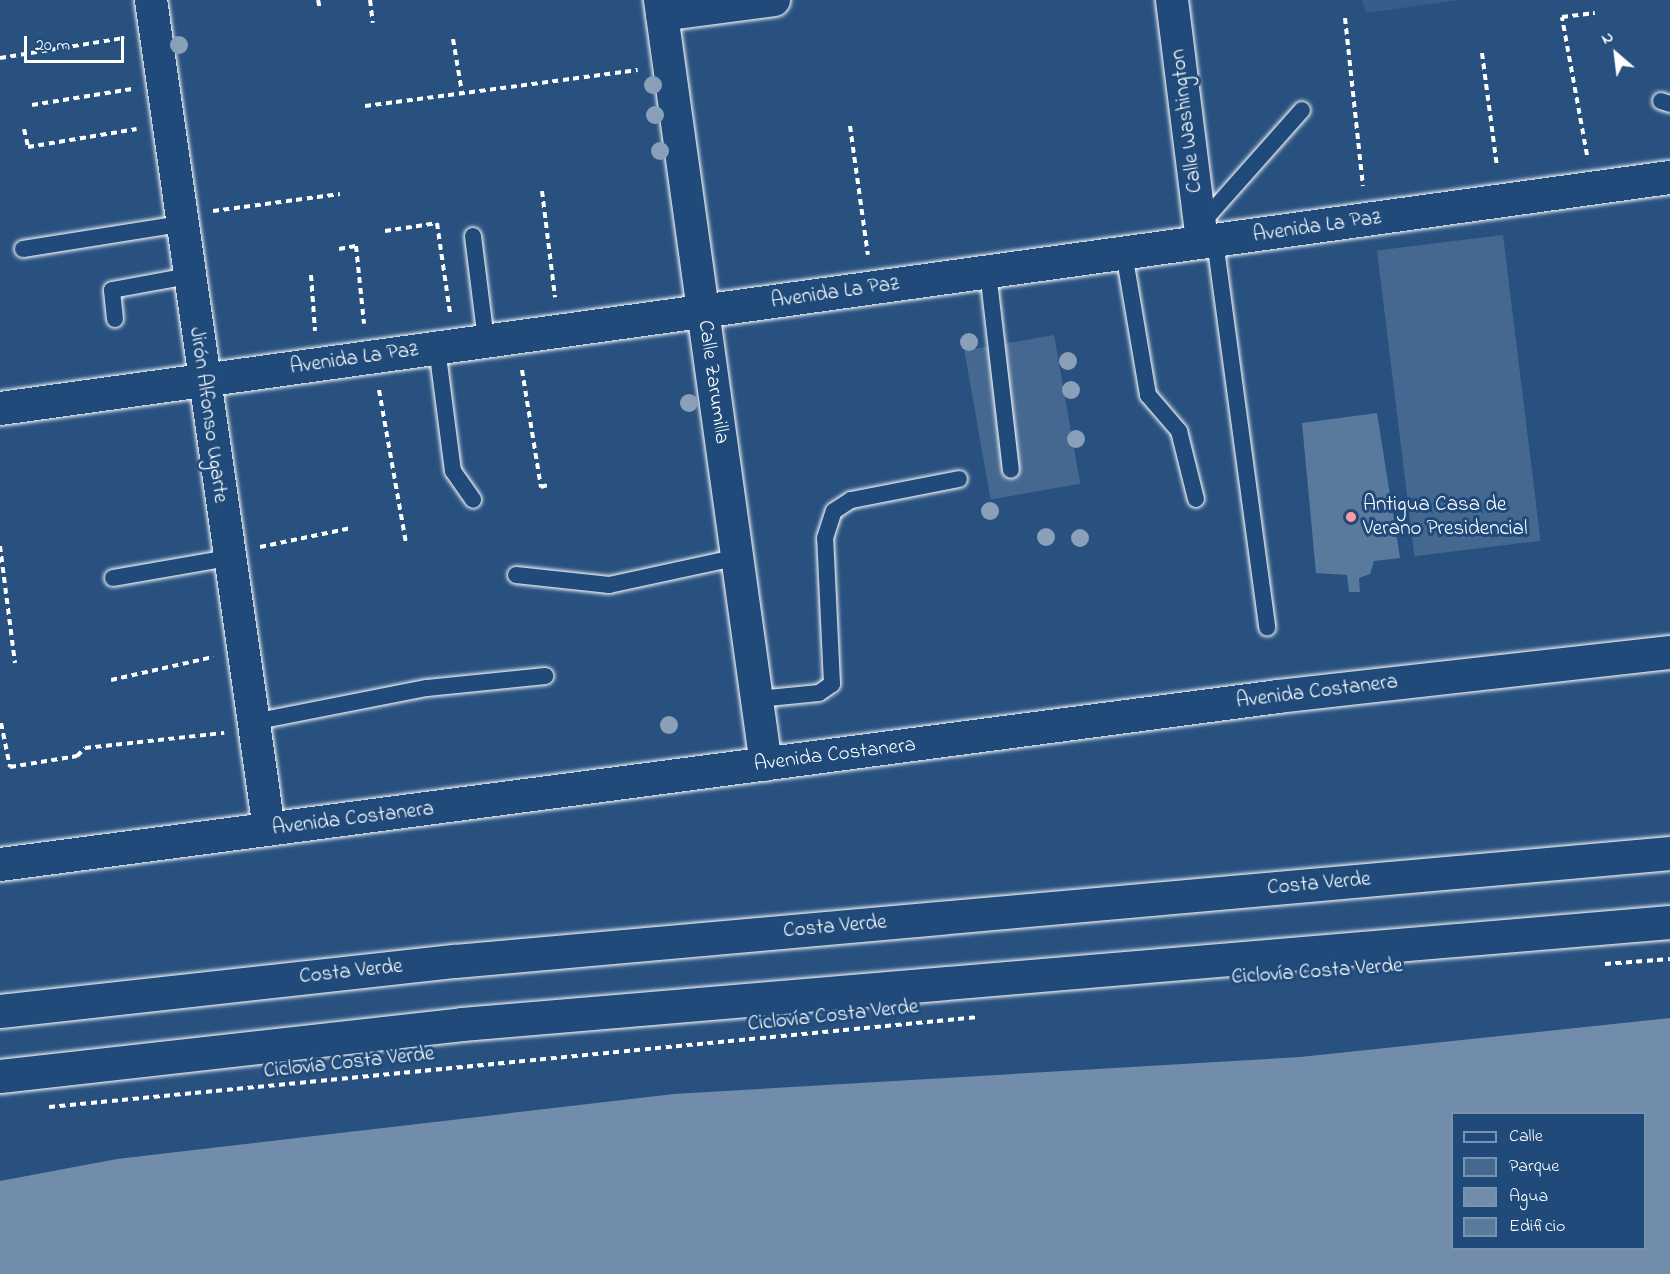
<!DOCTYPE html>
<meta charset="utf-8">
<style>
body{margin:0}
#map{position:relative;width:1670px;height:1274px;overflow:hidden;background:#28517f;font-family:"Indie Flower",sans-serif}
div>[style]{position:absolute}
.built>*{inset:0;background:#375d88}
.green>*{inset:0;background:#446890;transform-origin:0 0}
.water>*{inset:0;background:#718dab}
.building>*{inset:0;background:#5a7a9d}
.path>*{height:4px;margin-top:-2px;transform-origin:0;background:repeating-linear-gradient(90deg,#fff 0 6px,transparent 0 10.5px)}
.roads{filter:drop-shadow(0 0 2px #fff) drop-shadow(0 0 2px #fff)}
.lane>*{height:16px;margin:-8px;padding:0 8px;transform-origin:8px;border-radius:8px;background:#1f4a7a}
.street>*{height:32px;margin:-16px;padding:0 16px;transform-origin:16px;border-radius:16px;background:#1f4a7a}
.secondary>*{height:33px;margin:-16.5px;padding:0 16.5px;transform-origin:16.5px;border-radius:16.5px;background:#1f4a7a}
.highway>*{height:33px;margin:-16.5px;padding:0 16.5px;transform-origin:16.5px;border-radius:16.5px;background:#1f4a7a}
.trees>*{width:18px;height:18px;margin:-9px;border-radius:50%;background:#8aa0b9}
.dots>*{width:16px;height:16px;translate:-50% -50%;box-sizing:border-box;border:3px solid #1f4a7a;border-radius:50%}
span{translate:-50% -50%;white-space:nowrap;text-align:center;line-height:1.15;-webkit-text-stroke:6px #1f4a7a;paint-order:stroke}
.street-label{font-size:21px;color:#fff}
.poi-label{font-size:21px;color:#fff}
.left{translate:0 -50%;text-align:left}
.legend{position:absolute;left:1451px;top:1112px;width:195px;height:138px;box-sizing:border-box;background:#1f4a7a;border:2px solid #7992af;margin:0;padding:8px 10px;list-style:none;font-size:18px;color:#fff}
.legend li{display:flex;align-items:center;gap:12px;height:30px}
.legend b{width:30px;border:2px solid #7992af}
.north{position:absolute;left:1586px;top:24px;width:60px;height:60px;-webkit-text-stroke:4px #1f4a7a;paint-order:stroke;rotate:332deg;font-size:16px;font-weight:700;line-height:24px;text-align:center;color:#fff}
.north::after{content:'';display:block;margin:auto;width:21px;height:27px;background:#fff;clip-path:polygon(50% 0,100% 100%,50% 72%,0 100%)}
.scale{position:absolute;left:24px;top:36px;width:100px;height:27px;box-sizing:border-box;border:3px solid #fff;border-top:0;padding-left:8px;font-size:18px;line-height:21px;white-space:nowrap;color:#fff;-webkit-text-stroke:4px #1f4a7a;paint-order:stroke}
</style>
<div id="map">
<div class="built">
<div style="clip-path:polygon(1362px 0,1460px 0,1366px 13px)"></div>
</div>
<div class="green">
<div style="left:1503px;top:235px;width:308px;height:127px;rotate:83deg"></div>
<div style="left:1054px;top:335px;width:151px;height:91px;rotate:80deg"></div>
</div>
<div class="water">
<div style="clip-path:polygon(evenodd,1670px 1018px,1670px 1274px,0 1274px,0 1181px,117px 1159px,674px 1094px,1300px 1057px,1670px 1018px,1452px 1114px,1644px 1114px,1644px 1248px,1452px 1248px,1452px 1114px)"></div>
</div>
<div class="building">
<div style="clip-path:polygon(1377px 413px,1400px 558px,1374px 561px,1370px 574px,1359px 578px,1360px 592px,1349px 592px,1347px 575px,1316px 573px,1302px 423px)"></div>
</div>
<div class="path">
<div style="left:318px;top:0;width:9px;rotate:77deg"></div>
<div style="left:370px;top:0;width:23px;rotate:83deg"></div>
<div style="left:1345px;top:18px;width:169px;rotate:83.9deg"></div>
<div style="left:453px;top:39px;width:55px;rotate:80.5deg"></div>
<div style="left:1482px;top:53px;width:115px;rotate:82.5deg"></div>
<div style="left:0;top:58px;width:126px;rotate:-9.2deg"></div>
<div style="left:32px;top:105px;width:101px;rotate:-9.1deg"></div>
<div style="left:365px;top:106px;width:275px;rotate:-7.5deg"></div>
<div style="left:850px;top:126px;width:130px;rotate:82.1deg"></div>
<div style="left:24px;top:129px;width:18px;rotate:77deg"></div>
<div style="left:28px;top:147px;width:110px;rotate:-9.4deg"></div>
<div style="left:1587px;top:155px;width:140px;rotate:-100.3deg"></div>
<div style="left:1562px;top:17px;width:33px;rotate:-7deg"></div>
<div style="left:542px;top:191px;width:107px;rotate:83deg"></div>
<div style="left:213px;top:211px;width:128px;rotate:-7.6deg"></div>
<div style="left:385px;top:231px;width:53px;rotate:-8.7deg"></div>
<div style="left:437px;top:223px;width:91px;rotate:81.8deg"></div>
<div style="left:339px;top:249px;width:17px;rotate:-10deg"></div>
<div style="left:356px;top:246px;width:78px;rotate:84.1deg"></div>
<div style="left:311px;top:275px;width:56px;rotate:85.9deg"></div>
<div style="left:522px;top:370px;width:119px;rotate:80.8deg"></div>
<div style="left:541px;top:487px;width:10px;rotate:-17deg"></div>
<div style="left:379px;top:390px;width:155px;rotate:80deg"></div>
<div style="left:0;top:546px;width:118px;rotate:82.7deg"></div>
<div style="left:260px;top:547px;width:93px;rotate:-11.8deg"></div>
<div style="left:111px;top:680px;width:105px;rotate:-12.7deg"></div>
<div style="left:1px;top:723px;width:45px;rotate:78.4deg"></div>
<div style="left:10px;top:767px;width:68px;rotate:-9.3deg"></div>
<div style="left:77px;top:756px;width:11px;rotate:-45deg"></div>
<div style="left:85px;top:748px;width:140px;rotate:-6.2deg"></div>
<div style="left:1605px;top:964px;width:65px;rotate:-4.4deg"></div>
<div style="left:49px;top:1107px;width:934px;rotate:-5.53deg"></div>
</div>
<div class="roads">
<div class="lane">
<div style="left:1661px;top:101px;width:9px;rotate:18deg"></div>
<div style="left:1199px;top:226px;width:155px;rotate:-48.4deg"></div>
<div style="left:473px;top:236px;width:106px;rotate:82.9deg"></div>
<div style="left:1215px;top:241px;width:390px;rotate:82.3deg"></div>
<div style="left:23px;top:249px;width:160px;rotate:-9deg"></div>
<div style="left:1124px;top:253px;width:144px;rotate:80.4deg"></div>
<div style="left:1148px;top:395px;width:48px;rotate:49.3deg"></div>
<div style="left:1179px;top:431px;width:70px;rotate:76deg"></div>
<div style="left:988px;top:272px;width:199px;rotate:83.4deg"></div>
<div style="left:115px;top:319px;width:29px;rotate:-96deg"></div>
<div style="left:112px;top:290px;width:77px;rotate:-10.4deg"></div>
<div style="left:437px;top:348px;width:124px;rotate:82.6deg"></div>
<div style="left:453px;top:471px;width:35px;rotate:55deg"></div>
<div style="left:516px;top:575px;width:94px;rotate:6.1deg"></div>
<div style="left:609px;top:585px;width:132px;rotate:-12.2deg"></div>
<div style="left:113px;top:578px;width:117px;rotate:-9.9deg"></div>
<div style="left:758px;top:699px;width:61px;rotate:-5.6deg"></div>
<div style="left:819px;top:693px;width:16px;rotate:-35deg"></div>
<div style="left:832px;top:684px;width:146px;rotate:-92.7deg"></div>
<div style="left:825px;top:538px;width:28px;rotate:-72deg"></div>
<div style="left:834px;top:511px;width:20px;rotate:-33deg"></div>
<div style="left:851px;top:500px;width:110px;rotate:-11deg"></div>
<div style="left:253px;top:722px;width:177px;rotate:-11.1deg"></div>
<div style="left:427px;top:688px;width:119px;rotate:-5.8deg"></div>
</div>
<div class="street">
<div style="left:151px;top:0;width:837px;rotate:81.9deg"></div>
<div style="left:660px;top:0;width:772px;rotate:82.11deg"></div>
<div style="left:1172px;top:0;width:244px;rotate:82.9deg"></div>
<div style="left:662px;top:15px;width:113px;rotate:-7.6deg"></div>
</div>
<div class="secondary">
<div style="left:0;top:408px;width:1686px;rotate:-7.88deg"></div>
<div style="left:0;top:864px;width:1288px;rotate:-7.49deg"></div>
<div style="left:1277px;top:696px;width:395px;rotate:-6.4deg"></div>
</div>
<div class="highway">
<div style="left:0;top:1011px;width:458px;rotate:-6.3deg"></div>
<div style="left:455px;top:961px;width:1220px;rotate:-5.08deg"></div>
<div style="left:0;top:1076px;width:465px;rotate:-6.4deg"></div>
<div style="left:462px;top:1024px;width:1212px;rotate:-4.83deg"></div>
</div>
</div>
<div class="trees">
<div style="left:179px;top:45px"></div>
<div style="left:653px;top:85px"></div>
<div style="left:655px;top:115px"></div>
<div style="left:660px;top:151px"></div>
<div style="left:969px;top:342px"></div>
<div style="left:1068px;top:361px"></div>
<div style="left:1071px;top:390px"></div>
<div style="left:689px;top:403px"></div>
<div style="left:1076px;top:439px"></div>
<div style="left:990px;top:511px"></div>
<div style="left:1046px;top:537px"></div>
<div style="left:1080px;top:538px"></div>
<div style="left:669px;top:725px"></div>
</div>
<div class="dots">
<div style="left:1351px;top:517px;background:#ff9aa2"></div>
</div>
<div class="street-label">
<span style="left:1187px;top:121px;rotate:-97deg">Calle Washington</span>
<span style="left:1317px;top:227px;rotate:-8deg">Avenida La Paz</span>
<span style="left:835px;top:293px;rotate:-8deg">Avenida La Paz</span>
<span style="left:354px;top:359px;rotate:-8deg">Avenida La Paz</span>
<span style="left:713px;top:382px;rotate:82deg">Calle Zarumilla</span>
<span style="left:208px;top:415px;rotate:82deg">Jirón Alfonso Ugarte</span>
<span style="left:1317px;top:692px;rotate:-7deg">Avenida Costanera</span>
<span style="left:835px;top:755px;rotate:-7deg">Avenida Costanera</span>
<span style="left:353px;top:819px;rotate:-7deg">Avenida Costanera</span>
<span style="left:1319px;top:884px;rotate:-5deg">Costa Verde</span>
<span style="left:835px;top:927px;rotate:-5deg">Costa Verde</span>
<span style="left:351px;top:972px;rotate:-6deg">Costa Verde</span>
<span style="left:1317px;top:972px;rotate:-4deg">Ciclovía Costa Verde</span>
<span style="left:833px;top:1016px;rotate:-6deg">Ciclovía Costa Verde</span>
<span style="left:349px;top:1063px;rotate:-6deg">Ciclovía Costa Verde</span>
</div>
<div class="poi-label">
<span class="left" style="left:1363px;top:517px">Antigua Casa de<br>Verano Presidencial</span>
</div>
<ul class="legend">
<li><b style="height:8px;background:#1f4a7a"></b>Calle</li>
<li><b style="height:16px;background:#446890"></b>Parque</li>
<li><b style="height:16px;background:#718dab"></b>Agua</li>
<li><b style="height:16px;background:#5a7a9d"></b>Edificio</li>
</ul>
<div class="north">N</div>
<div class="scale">20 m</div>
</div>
